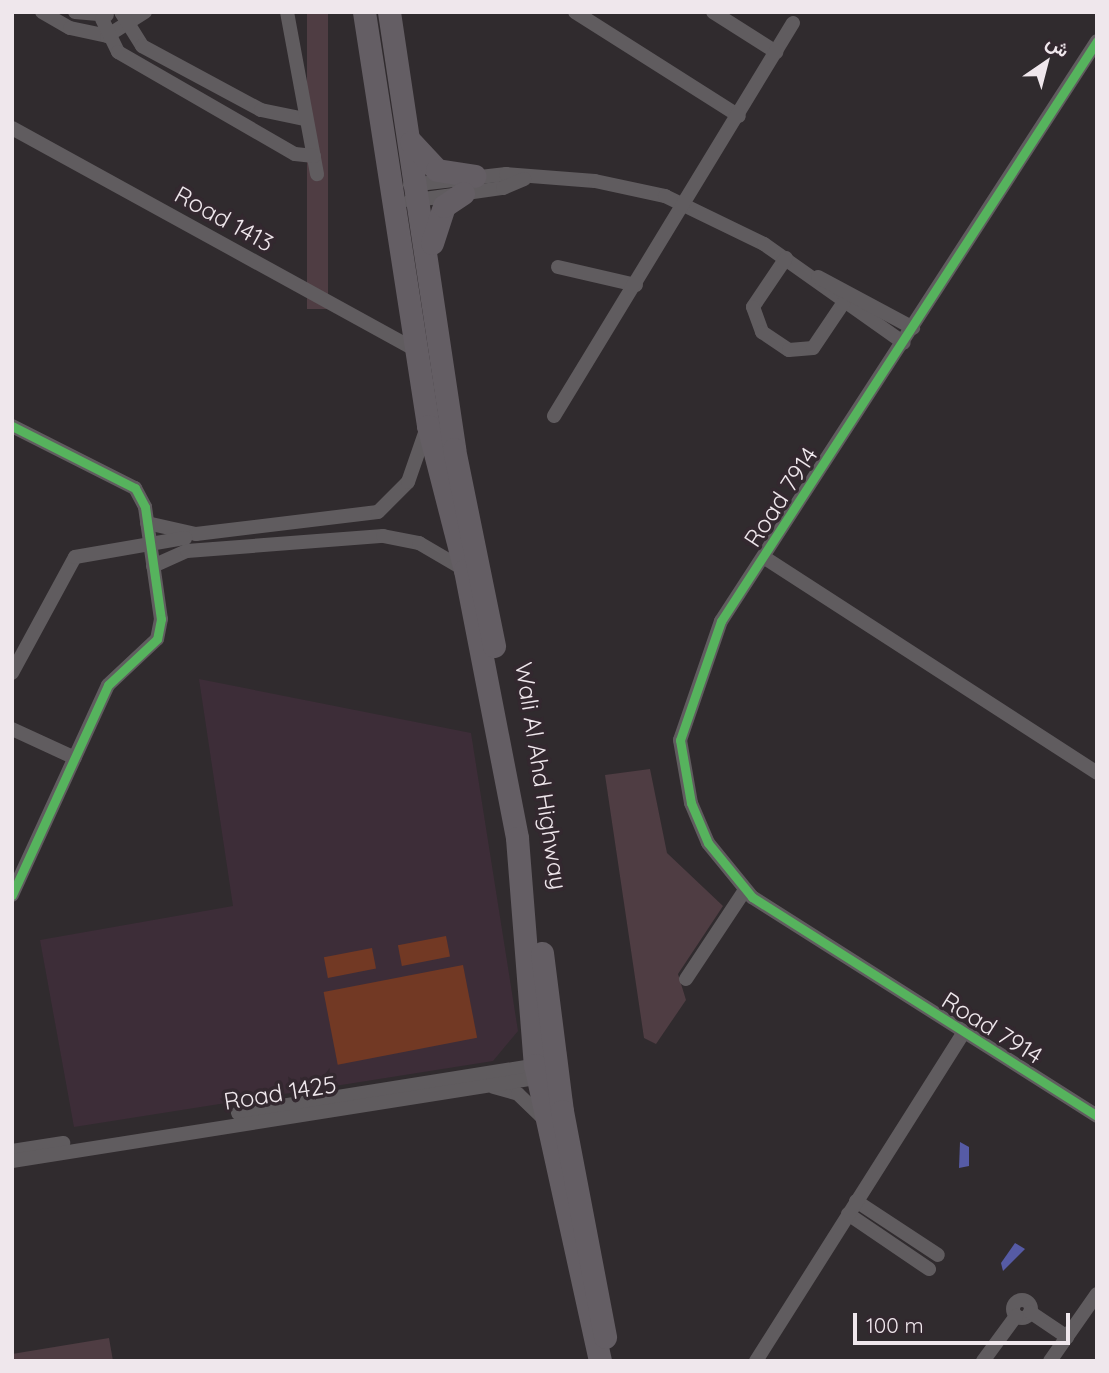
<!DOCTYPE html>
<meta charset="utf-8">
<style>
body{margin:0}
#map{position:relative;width:1109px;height:1373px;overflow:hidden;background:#302b2e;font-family:Quicksand,Vazirmatn,sans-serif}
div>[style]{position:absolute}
.built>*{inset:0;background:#3d2d38}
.green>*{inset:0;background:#723924;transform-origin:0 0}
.water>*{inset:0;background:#565ba5}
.building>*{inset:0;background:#4f3d43;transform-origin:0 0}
.minor>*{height:14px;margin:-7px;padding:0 7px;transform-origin:7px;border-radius:7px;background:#605c5f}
.minor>.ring{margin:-7px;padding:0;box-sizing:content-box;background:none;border:14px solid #605c5f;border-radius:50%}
.primary>*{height:23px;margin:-11.5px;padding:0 11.5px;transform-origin:11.5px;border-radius:11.5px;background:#645e64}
.cycleway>*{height:9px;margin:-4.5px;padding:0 4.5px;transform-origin:4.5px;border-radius:4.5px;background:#56b35d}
span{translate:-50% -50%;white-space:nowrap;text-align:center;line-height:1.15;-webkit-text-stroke:7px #33282f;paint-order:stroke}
.street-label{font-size:24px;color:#efe7ec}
.frame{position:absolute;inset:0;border:14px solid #efe7ec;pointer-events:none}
.north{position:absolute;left:1011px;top:28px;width:70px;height:70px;-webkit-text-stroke:5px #33282f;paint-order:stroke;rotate:35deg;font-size:19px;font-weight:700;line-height:28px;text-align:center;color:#efe7ec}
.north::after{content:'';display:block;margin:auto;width:24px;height:32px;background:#efe7ec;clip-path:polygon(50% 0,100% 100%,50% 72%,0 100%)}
.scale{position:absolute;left:853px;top:1313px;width:217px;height:32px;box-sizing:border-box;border:4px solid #efe7ec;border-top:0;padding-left:9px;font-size:21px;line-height:24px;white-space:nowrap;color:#efe7ec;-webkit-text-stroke:5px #33282f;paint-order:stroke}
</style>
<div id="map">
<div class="built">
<div style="clip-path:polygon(199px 679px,471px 733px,518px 1031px,493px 1061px,74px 1127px,40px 940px,233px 906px)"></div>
</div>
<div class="green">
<div style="left:446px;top:936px;width:21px;height:49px;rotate:79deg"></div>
<div style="left:372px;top:948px;width:21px;height:49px;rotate:79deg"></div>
<div style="left:463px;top:965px;width:74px;height:142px;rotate:79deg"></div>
</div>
<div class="water">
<div style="clip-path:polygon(960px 1142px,969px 1147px,969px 1166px,959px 1168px)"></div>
<div style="clip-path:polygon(1015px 1243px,1025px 1249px,1003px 1271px,1001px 1263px)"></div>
</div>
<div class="building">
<div style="left:307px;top:12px;width:21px;height:297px"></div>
<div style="clip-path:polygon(650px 769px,667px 853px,723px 906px,678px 974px,686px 1000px,656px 1044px,644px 1038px,605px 775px)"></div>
<div style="clip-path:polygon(109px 1338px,113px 1361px,12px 1361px,12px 1354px)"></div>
</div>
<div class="minor">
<div style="left:42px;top:12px;width:32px;rotate:30deg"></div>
<div style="left:70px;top:28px;width:38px;rotate:12deg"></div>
<div style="left:107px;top:36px;width:45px;rotate:-32.3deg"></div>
<div style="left:75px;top:12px;width:32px;rotate:5deg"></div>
<div style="left:121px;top:12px;width:40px;rotate:58deg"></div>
<div style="left:142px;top:46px;width:135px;rotate:28.3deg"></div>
<div style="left:261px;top:110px;width:45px;rotate:11.6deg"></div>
<div style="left:287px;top:12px;width:165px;rotate:79.5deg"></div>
<div style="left:575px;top:12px;width:194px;rotate:32.4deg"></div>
<div style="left:713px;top:12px;width:75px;rotate:32.4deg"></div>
<div style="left:102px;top:19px;width:37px;rotate:64deg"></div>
<div style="left:118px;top:52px;width:204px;rotate:30deg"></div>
<div style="left:295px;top:154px;width:19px;rotate:6deg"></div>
<div style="left:1097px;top:41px;width:691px;rotate:122.95deg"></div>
<div style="left:721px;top:621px;width:126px;rotate:109deg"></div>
<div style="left:680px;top:740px;width:64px;rotate:80.1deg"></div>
<div style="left:691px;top:803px;width:43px;rotate:67deg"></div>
<div style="left:708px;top:843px;width:70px;rotate:50.8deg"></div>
<div style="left:752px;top:897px;width:409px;rotate:32.4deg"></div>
<div style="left:12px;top:128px;width:460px;rotate:28.8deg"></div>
<div style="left:410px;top:185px;width:97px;rotate:-6.5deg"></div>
<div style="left:506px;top:174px;width:89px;rotate:4.5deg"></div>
<div style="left:595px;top:181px;width:72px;rotate:12.1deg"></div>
<div style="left:665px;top:196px;width:110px;rotate:25.9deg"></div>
<div style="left:764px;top:244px;width:171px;rotate:35.3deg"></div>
<div style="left:410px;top:201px;width:94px;rotate:-8deg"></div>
<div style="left:503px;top:188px;width:23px;rotate:-23deg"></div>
<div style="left:786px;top:258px;width:59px;rotate:124deg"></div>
<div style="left:753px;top:307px;width:27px;rotate:70deg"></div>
<div style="left:762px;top:332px;width:32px;rotate:34deg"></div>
<div style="left:789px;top:350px;width:24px;rotate:-5deg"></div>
<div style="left:813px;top:348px;width:55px;rotate:-56deg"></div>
<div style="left:558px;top:267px;width:80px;rotate:13deg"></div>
<div style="left:818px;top:277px;width:108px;rotate:28.2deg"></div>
<div style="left:554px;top:416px;width:460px;rotate:-58.7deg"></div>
<div style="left:12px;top:426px;width:138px;rotate:26.8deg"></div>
<div style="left:135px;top:488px;width:21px;rotate:62deg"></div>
<div style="left:145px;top:507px;width:113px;rotate:81.9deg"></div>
<div style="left:161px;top:619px;width:20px;rotate:101deg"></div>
<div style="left:157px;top:639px;width:67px;rotate:136.8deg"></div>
<div style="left:108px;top:685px;width:231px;rotate:114.6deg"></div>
<div style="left:147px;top:523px;width:50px;rotate:12.7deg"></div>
<div style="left:196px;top:534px;width:183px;rotate:-6.9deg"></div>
<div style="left:378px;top:512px;width:42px;rotate:-45deg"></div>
<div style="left:408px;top:482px;width:58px;rotate:-70.9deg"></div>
<div style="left:765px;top:558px;width:396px;rotate:32.9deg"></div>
<div style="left:153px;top:566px;width:37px;rotate:-24deg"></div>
<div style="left:187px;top:551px;width:197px;rotate:-4.4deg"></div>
<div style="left:383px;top:536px;width:37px;rotate:11deg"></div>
<div style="left:419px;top:543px;width:53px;rotate:30.4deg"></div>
<div style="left:12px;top:673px;width:132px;rotate:-61.5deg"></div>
<div style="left:75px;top:557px;width:112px;rotate:-9.8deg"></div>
<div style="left:12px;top:729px;width:69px;rotate:24.7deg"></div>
<div style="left:686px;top:979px;width:107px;rotate:-56.5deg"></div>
<div style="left:494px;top:1087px;width:25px;rotate:16deg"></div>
<div style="left:518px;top:1094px;width:35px;rotate:44deg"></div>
<div style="left:238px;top:1113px;width:309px;rotate:-9.1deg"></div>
<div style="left:12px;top:1151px;width:52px;rotate:-8.9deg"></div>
<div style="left:12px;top:1161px;width:538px;rotate:-8.99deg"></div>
<div style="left:856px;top:1201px;width:98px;rotate:33.4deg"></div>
<div style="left:848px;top:1214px;width:98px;rotate:34.2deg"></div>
<div class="ring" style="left:1013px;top:1300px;width:4px;height:4px"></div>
<div style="left:1030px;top:1312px;width:45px;rotate:34deg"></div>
<div style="left:756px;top:1361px;width:388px;rotate:-57.7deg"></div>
<div style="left:983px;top:1361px;width:56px;rotate:-53.7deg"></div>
<div style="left:1050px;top:1361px;width:82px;rotate:-55deg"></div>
</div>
<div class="primary">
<div style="left:364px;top:12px;width:419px;rotate:81.2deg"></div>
<div style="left:428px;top:426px;width:149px;rotate:75.6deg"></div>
<div style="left:465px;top:570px;width:273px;rotate:79deg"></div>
<div style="left:517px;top:838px;width:228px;rotate:85.5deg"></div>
<div style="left:535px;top:1065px;width:303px;rotate:77.6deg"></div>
<div style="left:389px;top:12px;width:442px;rotate:81.5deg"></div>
<div style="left:454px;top:449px;width:201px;rotate:78.5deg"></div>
<div style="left:411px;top:142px;width:38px;rotate:47deg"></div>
<div style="left:437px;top:170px;width:38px;rotate:9deg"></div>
<div style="left:432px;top:243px;width:39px;rotate:-72deg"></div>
<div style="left:444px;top:206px;width:23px;rotate:-34deg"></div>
<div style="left:542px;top:953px;width:159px;rotate:82.8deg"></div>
<div style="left:562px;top:1111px;width:230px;rotate:79.2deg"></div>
</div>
<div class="cycleway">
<div style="left:1097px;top:41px;width:691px;rotate:122.95deg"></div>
<div style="left:721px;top:621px;width:126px;rotate:109deg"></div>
<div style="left:680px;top:740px;width:64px;rotate:80.1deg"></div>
<div style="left:691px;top:803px;width:43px;rotate:67deg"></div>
<div style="left:708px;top:843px;width:70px;rotate:50.8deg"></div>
<div style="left:752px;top:897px;width:409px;rotate:32.4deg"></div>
<div style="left:12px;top:426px;width:138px;rotate:26.8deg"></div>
<div style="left:135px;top:488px;width:21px;rotate:62deg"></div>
<div style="left:145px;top:507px;width:113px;rotate:81.9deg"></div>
<div style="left:161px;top:619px;width:20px;rotate:101deg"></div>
<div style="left:157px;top:639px;width:67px;rotate:136.8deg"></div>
<div style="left:108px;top:685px;width:231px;rotate:114.6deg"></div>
</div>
<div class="street-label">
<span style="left:224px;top:219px;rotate:29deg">Road 1413</span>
<span style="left:781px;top:497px;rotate:-57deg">Road 7914</span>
<span style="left:541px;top:776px;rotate:81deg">Wali Al Ahd Highway</span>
<span style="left:992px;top:1028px;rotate:32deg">Road 7914</span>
<span style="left:280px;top:1093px;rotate:-9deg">Road 1425</span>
</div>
<div class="frame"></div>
<div class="north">ش</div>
<div class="scale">100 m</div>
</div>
